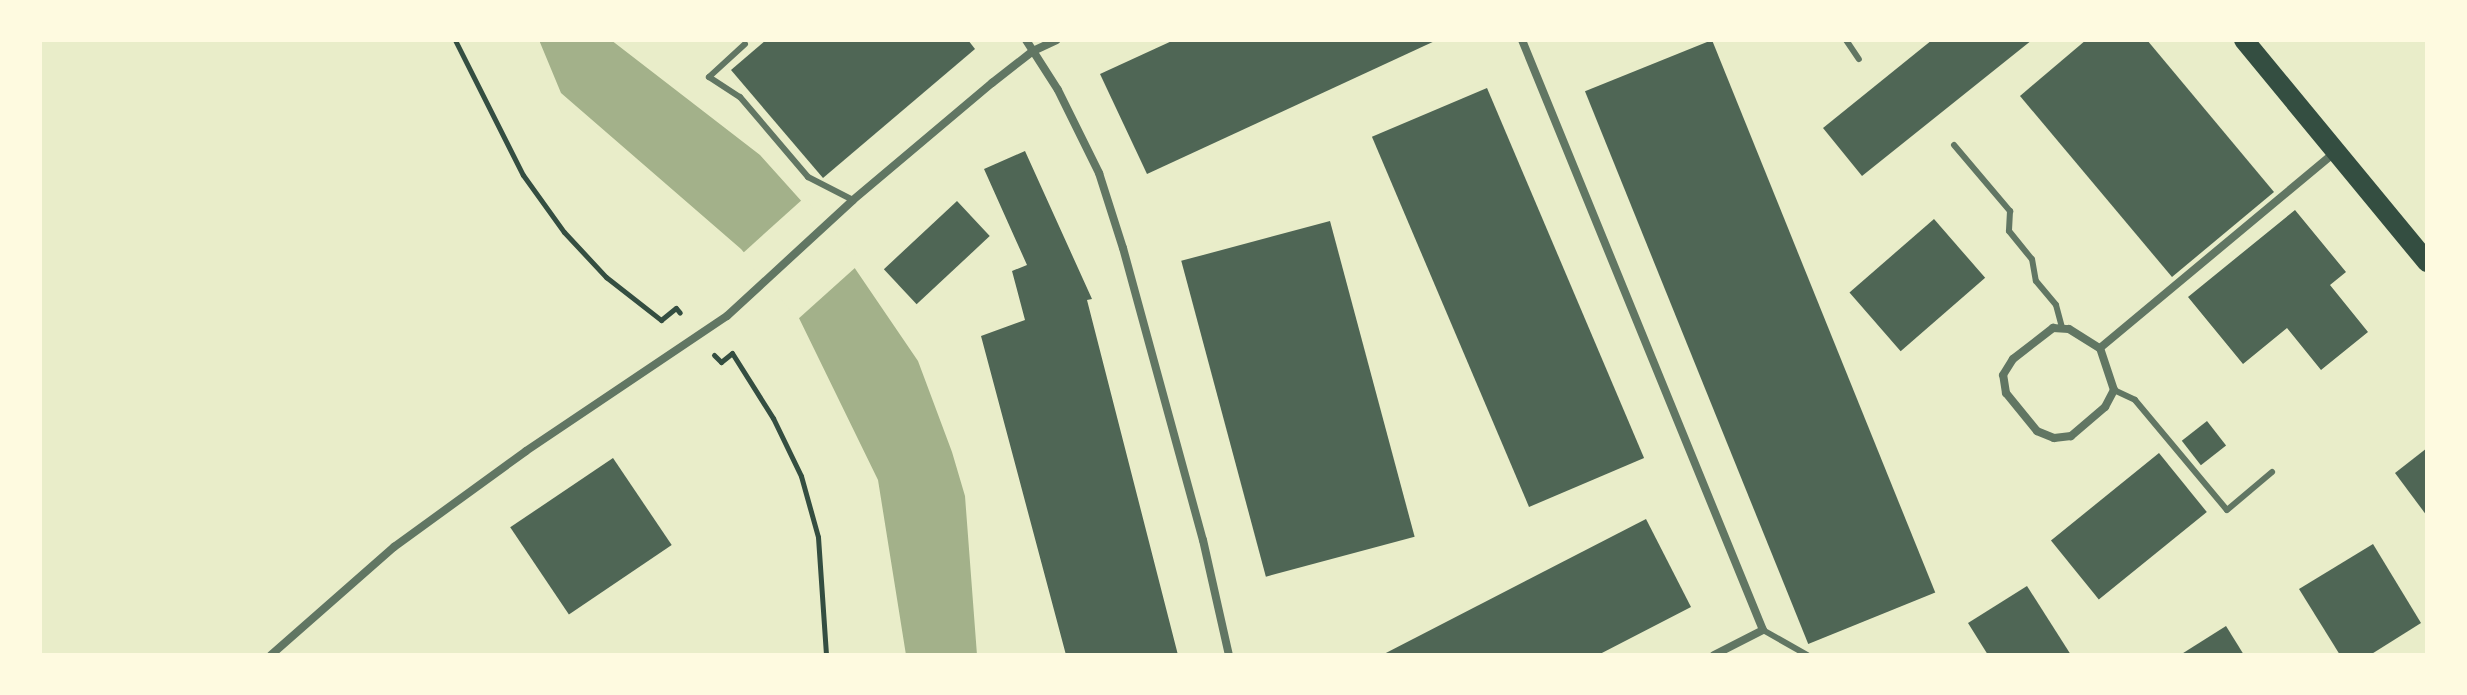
<!DOCTYPE html>
<style>
body{margin:0}
#map{position:relative;width:2467px;height:695px;overflow:hidden;background:#e9edc9;font-family:Manrope,sans-serif}
div>[style]{position:absolute}
.water>*{inset:0;background:#a3b18a}
.pier>*{inset:0;background:#e9edc9;transform-origin:0 0}
.building>*{inset:0;background:#4f6655;transform-origin:0 0}
.path>*{height:5px;margin:-2.5px;padding:0 2.5px;transform-origin:2.5px;border-radius:2.5px;background:#344e41}
.service>*{height:6px;margin:-3px;padding:0 3px;transform-origin:3px;border-radius:3px;background:#617663}
.minor>*{height:8px;margin:-4px;padding:0 4px;transform-origin:4px;border-radius:4px;background:#617663}
.primary>*{height:20px;margin:-10px;padding:0 10px;transform-origin:10px;border-radius:10px;background:#344e41}
span{translate:-50% -50%;white-space:nowrap;text-align:center;line-height:1.15;-webkit-text-stroke:7px #fefae0;paint-order:stroke}
.frame{position:absolute;inset:0;border:42px solid #fefae0;pointer-events:none}
</style>
<div id="map">
<div class="water">
<div style="clip-path:polygon(539px 40px,611px 40px,760px 155px,858px 264px,854px 267px,918px 361px,952px 452px,965px 496px,977px 655px,906px 655px,878px 480px,797px 314px,741px 249px,561px 93px)"></div>
</div>
<div class="pier">
<div style="left:804px;top:198px;width:86px;height:85px;rotate:48deg"></div>
</div>
<div class="building">
<div style="clip-path:polygon(766px 40px,968px 40px,975px 49px,823px 178px,731px 70px)"></div>
<div style="clip-path:polygon(1174px 40px,1437px 40px,1147px 174px,1100px 74px)"></div>
<div style="left:1712px;top:40px;width:596px;height:137px;rotate:68deg"></div>
<div style="clip-path:polygon(1932px 40px,2032px 40px,1862px 176px,1823px 128px)"></div>
<div style="clip-path:polygon(2086px 40px,2147px 40px,2274px 192px,2172px 277px,2020px 96px)"></div>
<div style="left:1487px;top:88px;width:402px;height:125px;rotate:67deg"></div>
<div style="clip-path:polygon(1025px 151px,1092px 299px,1087px 300px,1178px 655px,1066px 655px,981px 336px,1025px 320px,1012px 271px,1027px 265px,984px 169px)"></div>
<div style="left:957px;top:201px;width:48px;height:100px;rotate:47deg"></div>
<div style="clip-path:polygon(2295px 210px,2346px 272px,2330px 285px,2368px 332px,2321px 370px,2287px 328px,2243px 364px,2188px 297px)"></div>
<div style="left:1934px;top:219px;width:78px;height:112px;rotate:49deg"></div>
<div style="left:1330px;top:221px;width:327px;height:154px;rotate:75deg"></div>
<div style="left:2207px;top:421px;width:31px;height:32px;rotate:52deg"></div>
<div style="clip-path:polygon(2427px 448px,2427px 516px,2395px 473px)"></div>
<div style="left:2159px;top:453px;width:76px;height:139px;rotate:51deg"></div>
<div style="left:613px;top:458px;width:105px;height:124px;rotate:56deg"></div>
<div style="clip-path:polygon(1646px 519px,1691px 607px,1598px 655px,1382px 655px)"></div>
<div style="clip-path:polygon(2373px 544px,2421px 623px,2370px 655px,2340px 655px,2299px 589px)"></div>
<div style="clip-path:polygon(2027px 586px,2071px 655px,1988px 655px,1968px 623px)"></div>
<div style="clip-path:polygon(2226px 626px,2244px 655px,2180px 655px)"></div>
</div>
<div class="path">
<div style="left:455px;top:40px;width:151px;rotate:63.3deg"></div>
<div style="left:523px;top:175px;width:70px;rotate:54.3deg"></div>
<div style="left:564px;top:232px;width:62px;rotate:47deg"></div>
<div style="left:606px;top:277px;width:70px;rotate:38deg"></div>
<div style="left:661px;top:320px;width:19px;rotate:-39deg"></div>
<div style="left:676px;top:308px;width:6px;rotate:51deg"></div>
<div style="left:714px;top:355px;width:10px;rotate:45deg"></div>
<div style="left:721px;top:362px;width:14px;rotate:-39deg"></div>
<div style="left:732px;top:353px;width:77px;rotate:57.8deg"></div>
<div style="left:773px;top:418px;width:64px;rotate:64.2deg"></div>
<div style="left:801px;top:476px;width:63px;rotate:74.4deg"></div>
<div style="left:818px;top:537px;width:118px;rotate:86.1deg"></div>
</div>
<div class="service">
<div style="left:1846px;top:40px;width:23px;rotate:56deg"></div>
<div style="left:745px;top:44px;width:49px;rotate:137.5deg"></div>
<div style="left:709px;top:77px;width:37px;rotate:33deg"></div>
<div style="left:740px;top:97px;width:105px;rotate:49.6deg"></div>
<div style="left:808px;top:177px;width:51px;rotate:27.1deg"></div>
<div style="left:1954px;top:145px;width:87px;rotate:49.7deg"></div>
<div style="left:2010px;top:211px;width:20px;rotate:93deg"></div>
<div style="left:2009px;top:231px;width:36px;rotate:51deg"></div>
<div style="left:2032px;top:259px;width:22px;rotate:80deg"></div>
<div style="left:2036px;top:281px;width:31px;rotate:50deg"></div>
<div style="left:2056px;top:305px;width:23px;rotate:75deg"></div>
<div style="left:2114px;top:390px;width:23px;rotate:25deg"></div>
<div style="left:2135px;top:400px;width:143px;rotate:50.1deg"></div>
<div style="left:2227px;top:510px;width:59px;rotate:-40.2deg"></div>
<div style="left:1763px;top:630px;width:51px;rotate:29.6deg"></div>
</div>
<div class="minor">
<div style="left:1026px;top:40px;width:59px;rotate:57.4deg"></div>
<div style="left:1058px;top:90px;width:93px;rotate:63.7deg"></div>
<div style="left:1099px;top:173px;width:79px;rotate:72.3deg"></div>
<div style="left:1123px;top:248px;width:303px;rotate:74.7deg"></div>
<div style="left:1203px;top:540px;width:118px;rotate:77.3deg"></div>
<div style="left:1522px;top:40px;width:637px;rotate:67.78deg"></div>
<div style="left:1763px;top:630px;width:55px;rotate:153deg"></div>
<div style="left:2100px;top:348px;width:44px;rotate:71.6deg"></div>
<div style="left:2114px;top:390px;width:19px;rotate:118deg"></div>
<div style="left:2105px;top:407px;width:45px;rotate:139.5deg"></div>
<div style="left:2071px;top:436px;width:17px;rotate:173deg"></div>
<div style="left:2054px;top:438px;width:18px;rotate:-158deg"></div>
<div style="left:2037px;top:431px;width:49px;rotate:-129.2deg"></div>
<div style="left:2006px;top:393px;width:18px;rotate:-99deg"></div>
<div style="left:2003px;top:375px;width:19px;rotate:-58deg"></div>
<div style="left:2013px;top:359px;width:51px;rotate:-37.8deg"></div>
<div style="left:2053px;top:328px;width:16px;rotate:4deg"></div>
<div style="left:2069px;top:329px;width:36px;rotate:32deg"></div>
<div style="left:2100px;top:348px;width:306px;rotate:-39.8deg"></div>
<div style="left:271px;top:655px;width:164px;rotate:-41.3deg"></div>
<div style="left:394px;top:547px;width:163px;rotate:-36deg"></div>
<div style="left:526px;top:451px;width:242px;rotate:-33.9deg"></div>
<div style="left:727px;top:316px;width:171px;rotate:-42.6deg"></div>
<div style="left:853px;top:200px;width:182px;rotate:-40.1deg"></div>
<div style="left:992px;top:83px;width:52px;rotate:-38deg"></div>
<div style="left:1033px;top:51px;width:26px;rotate:-25deg"></div>
</div>
<div class="primary">
<div style="left:2244px;top:40px;width:288px;rotate:50.5deg"></div>
</div>
<div class="frame"></div>
</div>
